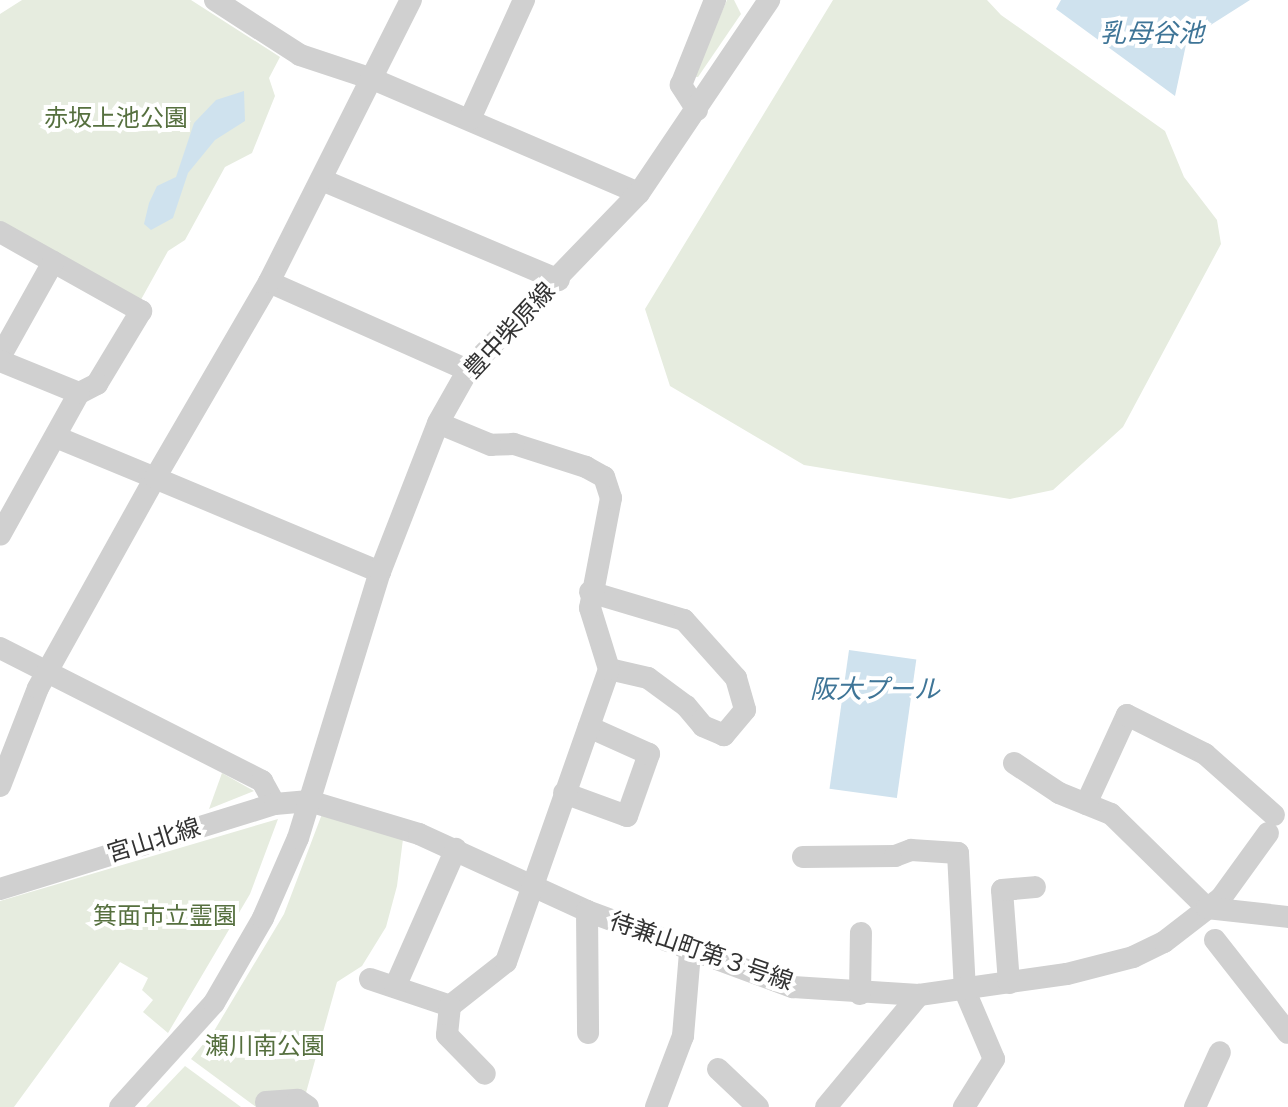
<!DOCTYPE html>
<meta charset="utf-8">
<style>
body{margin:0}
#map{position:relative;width:1288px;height:1107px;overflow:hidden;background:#fff;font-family:Signika,"Noto Sans JP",sans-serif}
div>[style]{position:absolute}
.green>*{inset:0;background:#e6ecdf}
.water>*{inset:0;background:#cfe2ee;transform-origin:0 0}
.minor>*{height:22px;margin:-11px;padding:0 11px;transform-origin:11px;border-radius:11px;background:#d0d0d0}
span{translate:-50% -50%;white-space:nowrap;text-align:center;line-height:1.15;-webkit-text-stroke:8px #fff;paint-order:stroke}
.park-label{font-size:24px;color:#56703f}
.street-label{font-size:24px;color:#333}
.water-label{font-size:26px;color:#3f7597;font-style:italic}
</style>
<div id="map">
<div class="green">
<div style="clip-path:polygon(22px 0,191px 0,280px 57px,269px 78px,275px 96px,252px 153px,225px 167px,185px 240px,168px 251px,138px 305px,0 226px,0 14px)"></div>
<div style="clip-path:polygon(727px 0,734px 0,741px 14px,698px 77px,693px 77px)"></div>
<div style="clip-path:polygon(833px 0,987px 0,1001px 15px,1165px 131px,1184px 177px,1217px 220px,1221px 244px,1123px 427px,1053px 490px,1010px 499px,804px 465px,670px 386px,645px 309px)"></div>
<div style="clip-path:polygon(222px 773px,254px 791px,209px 809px)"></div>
<div style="clip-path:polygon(322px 814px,403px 839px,397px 886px,386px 927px,362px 966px,337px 982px,302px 1107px,256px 1107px,191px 1059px,214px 1031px,284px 914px)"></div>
<div style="clip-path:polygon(278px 819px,250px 894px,168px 1033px,143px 1012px,153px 1000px,142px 990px,148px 978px,120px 962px,14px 1107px,0 1107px,0 901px)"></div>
<div style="clip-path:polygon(185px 1066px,241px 1107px,146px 1107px)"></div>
</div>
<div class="water">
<div style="clip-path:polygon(1061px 0,1250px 0,1187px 40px,1175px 96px,1056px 9px)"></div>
<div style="clip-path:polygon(244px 91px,245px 121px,215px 140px,188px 173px,173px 218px,151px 230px,144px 224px,149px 203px,157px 186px,176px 177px,194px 123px,216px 100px)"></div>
<div style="left:849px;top:650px;width:68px;height:140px;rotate:8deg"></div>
</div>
<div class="minor">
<div style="left:215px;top:0;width:101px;rotate:32.9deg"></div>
<div style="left:300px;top:55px;width:79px;rotate:18.4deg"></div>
<div style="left:375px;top:80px;width:287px;rotate:23.2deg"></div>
<div style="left:697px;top:110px;width:30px;rotate:-123deg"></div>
<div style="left:681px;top:85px;width:92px;rotate:-68.2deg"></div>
<div style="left:470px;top:119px;width:131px;rotate:-65.6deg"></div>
<div style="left:322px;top:180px;width:257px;rotate:22.9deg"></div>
<div style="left:0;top:232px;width:162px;rotate:29.3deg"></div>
<div style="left:141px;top:311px;width:85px;rotate:121.1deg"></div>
<div style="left:97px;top:384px;width:20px;rotate:153deg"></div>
<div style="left:79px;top:393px;width:162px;rotate:119.1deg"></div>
<div style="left:269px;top:282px;width:218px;rotate:23.9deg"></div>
<div style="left:0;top:357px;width:109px;rotate:-60.8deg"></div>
<div style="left:0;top:361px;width:85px;rotate:22.1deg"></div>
<div style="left:56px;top:437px;width:107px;rotate:22.5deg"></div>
<div style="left:155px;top:478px;width:227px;rotate:-59.8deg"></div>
<div style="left:269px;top:282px;width:316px;rotate:-63.3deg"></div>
<div style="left:590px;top:592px;width:98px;rotate:16.6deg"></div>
<div style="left:684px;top:620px;width:78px;rotate:48.1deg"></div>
<div style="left:736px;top:678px;width:33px;rotate:74deg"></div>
<div style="left:745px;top:710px;width:33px;rotate:130deg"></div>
<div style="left:724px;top:735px;width:23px;rotate:-157deg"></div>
<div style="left:703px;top:726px;width:26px;rotate:-130deg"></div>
<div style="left:686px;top:706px;width:47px;rotate:-143.6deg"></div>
<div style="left:648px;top:678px;width:40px;rotate:-167deg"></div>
<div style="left:0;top:648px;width:294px;rotate:26.9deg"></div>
<div style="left:262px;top:781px;width:26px;rotate:61deg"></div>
<div style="left:1014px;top:763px;width:54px;rotate:33.7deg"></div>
<div style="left:1059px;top:793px;width:56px;rotate:22deg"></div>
<div style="left:1111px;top:814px;width:134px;rotate:44.4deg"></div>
<div style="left:0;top:786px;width:105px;rotate:-68.8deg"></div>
<div style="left:38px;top:688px;width:240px;rotate:-60.9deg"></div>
<div style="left:155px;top:478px;width:244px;rotate:22.7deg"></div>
<div style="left:564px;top:793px;width:67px;rotate:20.1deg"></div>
<div style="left:627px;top:816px;width:66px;rotate:-70.5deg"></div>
<div style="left:649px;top:754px;width:66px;rotate:-155.8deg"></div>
<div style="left:1086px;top:804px;width:98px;rotate:-65.3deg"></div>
<div style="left:1127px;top:715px;width:87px;rotate:26.6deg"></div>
<div style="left:1205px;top:754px;width:92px;rotate:41.5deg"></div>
<div style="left:803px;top:857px;width:92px;rotate:-0.6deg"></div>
<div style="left:895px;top:856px;width:17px;rotate:-21deg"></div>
<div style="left:911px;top:850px;width:47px;rotate:3.7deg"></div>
<div style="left:958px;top:853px;width:138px;rotate:87.1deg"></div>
<div style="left:965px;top:991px;width:74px;rotate:66.9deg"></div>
<div style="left:994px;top:1059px;width:57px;rotate:122deg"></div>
<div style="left:0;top:889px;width:288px;rotate:-17.2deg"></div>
<div style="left:275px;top:804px;width:34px;rotate:-5deg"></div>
<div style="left:309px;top:801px;width:115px;rotate:16.7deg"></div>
<div style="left:419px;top:834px;width:185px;rotate:24.6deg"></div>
<div style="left:587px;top:911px;width:220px;rotate:20.3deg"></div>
<div style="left:793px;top:987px;width:126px;rotate:3.6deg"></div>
<div style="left:919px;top:995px;width:149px;rotate:-8.1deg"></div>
<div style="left:1067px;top:974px;width:68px;rotate:-14.4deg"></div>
<div style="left:1133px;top:957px;width:34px;rotate:-26deg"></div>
<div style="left:1164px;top:942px;width:72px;rotate:-37.7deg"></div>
<div style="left:1221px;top:898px;width:80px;rotate:-54.1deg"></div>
<div style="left:1207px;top:908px;width:81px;rotate:6.3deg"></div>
<div style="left:587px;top:911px;width:122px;rotate:89.5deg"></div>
<div style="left:1215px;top:940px;width:118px;rotate:51.9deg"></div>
<div style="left:370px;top:979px;width:84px;rotate:18.6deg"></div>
<div style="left:450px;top:1006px;width:71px;rotate:-38.2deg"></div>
<div style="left:506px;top:962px;width:311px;rotate:-70.6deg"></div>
<div style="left:609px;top:669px;width:64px;rotate:-107.3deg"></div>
<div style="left:590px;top:608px;width:112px;rotate:-79.2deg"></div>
<div style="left:611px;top:498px;width:22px;rotate:-108deg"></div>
<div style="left:604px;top:477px;width:21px;rotate:-151deg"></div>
<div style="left:586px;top:467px;width:76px;rotate:-162.3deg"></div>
<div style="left:514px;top:444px;width:23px;rotate:178deg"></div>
<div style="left:491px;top:445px;width:57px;rotate:-157.5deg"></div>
<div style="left:1009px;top:983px;width:93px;rotate:-94.3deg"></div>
<div style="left:1002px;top:890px;width:33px;rotate:-5deg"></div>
<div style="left:395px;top:987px;width:151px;rotate:-66.2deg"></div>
<div style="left:860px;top:994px;width:61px;rotate:-89.1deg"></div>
<div style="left:450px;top:1006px;width:29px;rotate:96deg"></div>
<div style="left:447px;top:1035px;width:54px;rotate:45.7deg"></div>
<div style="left:718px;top:1069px;width:55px;rotate:43.5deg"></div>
<div style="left:266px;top:1102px;width:32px;rotate:-4deg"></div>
<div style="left:298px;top:1100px;width:12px;rotate:35deg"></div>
<div style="left:120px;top:1107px;width:140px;rotate:-47.9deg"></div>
<div style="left:214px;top:1003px;width:98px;rotate:-60deg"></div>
<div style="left:263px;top:918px;width:87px;rotate:-66.4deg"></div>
<div style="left:298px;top:838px;width:278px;rotate:-72.9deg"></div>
<div style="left:380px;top:572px;width:160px;rotate:-68.7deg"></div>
<div style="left:438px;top:423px;width:61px;rotate:-60.5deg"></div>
<div style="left:468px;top:370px;width:246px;rotate:-46deg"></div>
<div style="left:639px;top:193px;width:233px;rotate:-56deg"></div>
<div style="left:656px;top:1107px;width:76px;rotate:-69.2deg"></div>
<div style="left:683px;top:1036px;width:83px;rotate:-85.2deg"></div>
<div style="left:826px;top:1107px;width:146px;rotate:-50.3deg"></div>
<div style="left:1195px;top:1107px;width:60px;rotate:-65.6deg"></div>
</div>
<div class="park-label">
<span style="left:116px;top:119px">赤坂上池公園</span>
<span style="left:165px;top:917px">箕面市立霊園</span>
<span style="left:265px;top:1047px">瀬川南公園</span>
</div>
<div class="street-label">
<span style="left:510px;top:331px;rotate:-47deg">豊中柴原線</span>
<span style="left:154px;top:841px;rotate:-17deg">宮山北線</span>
<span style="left:701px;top:952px;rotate:19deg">待兼山町第３号線</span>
</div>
<div class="water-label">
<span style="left:1152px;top:35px">乳母谷池</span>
<span style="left:875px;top:691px">阪大プール</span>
</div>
</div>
